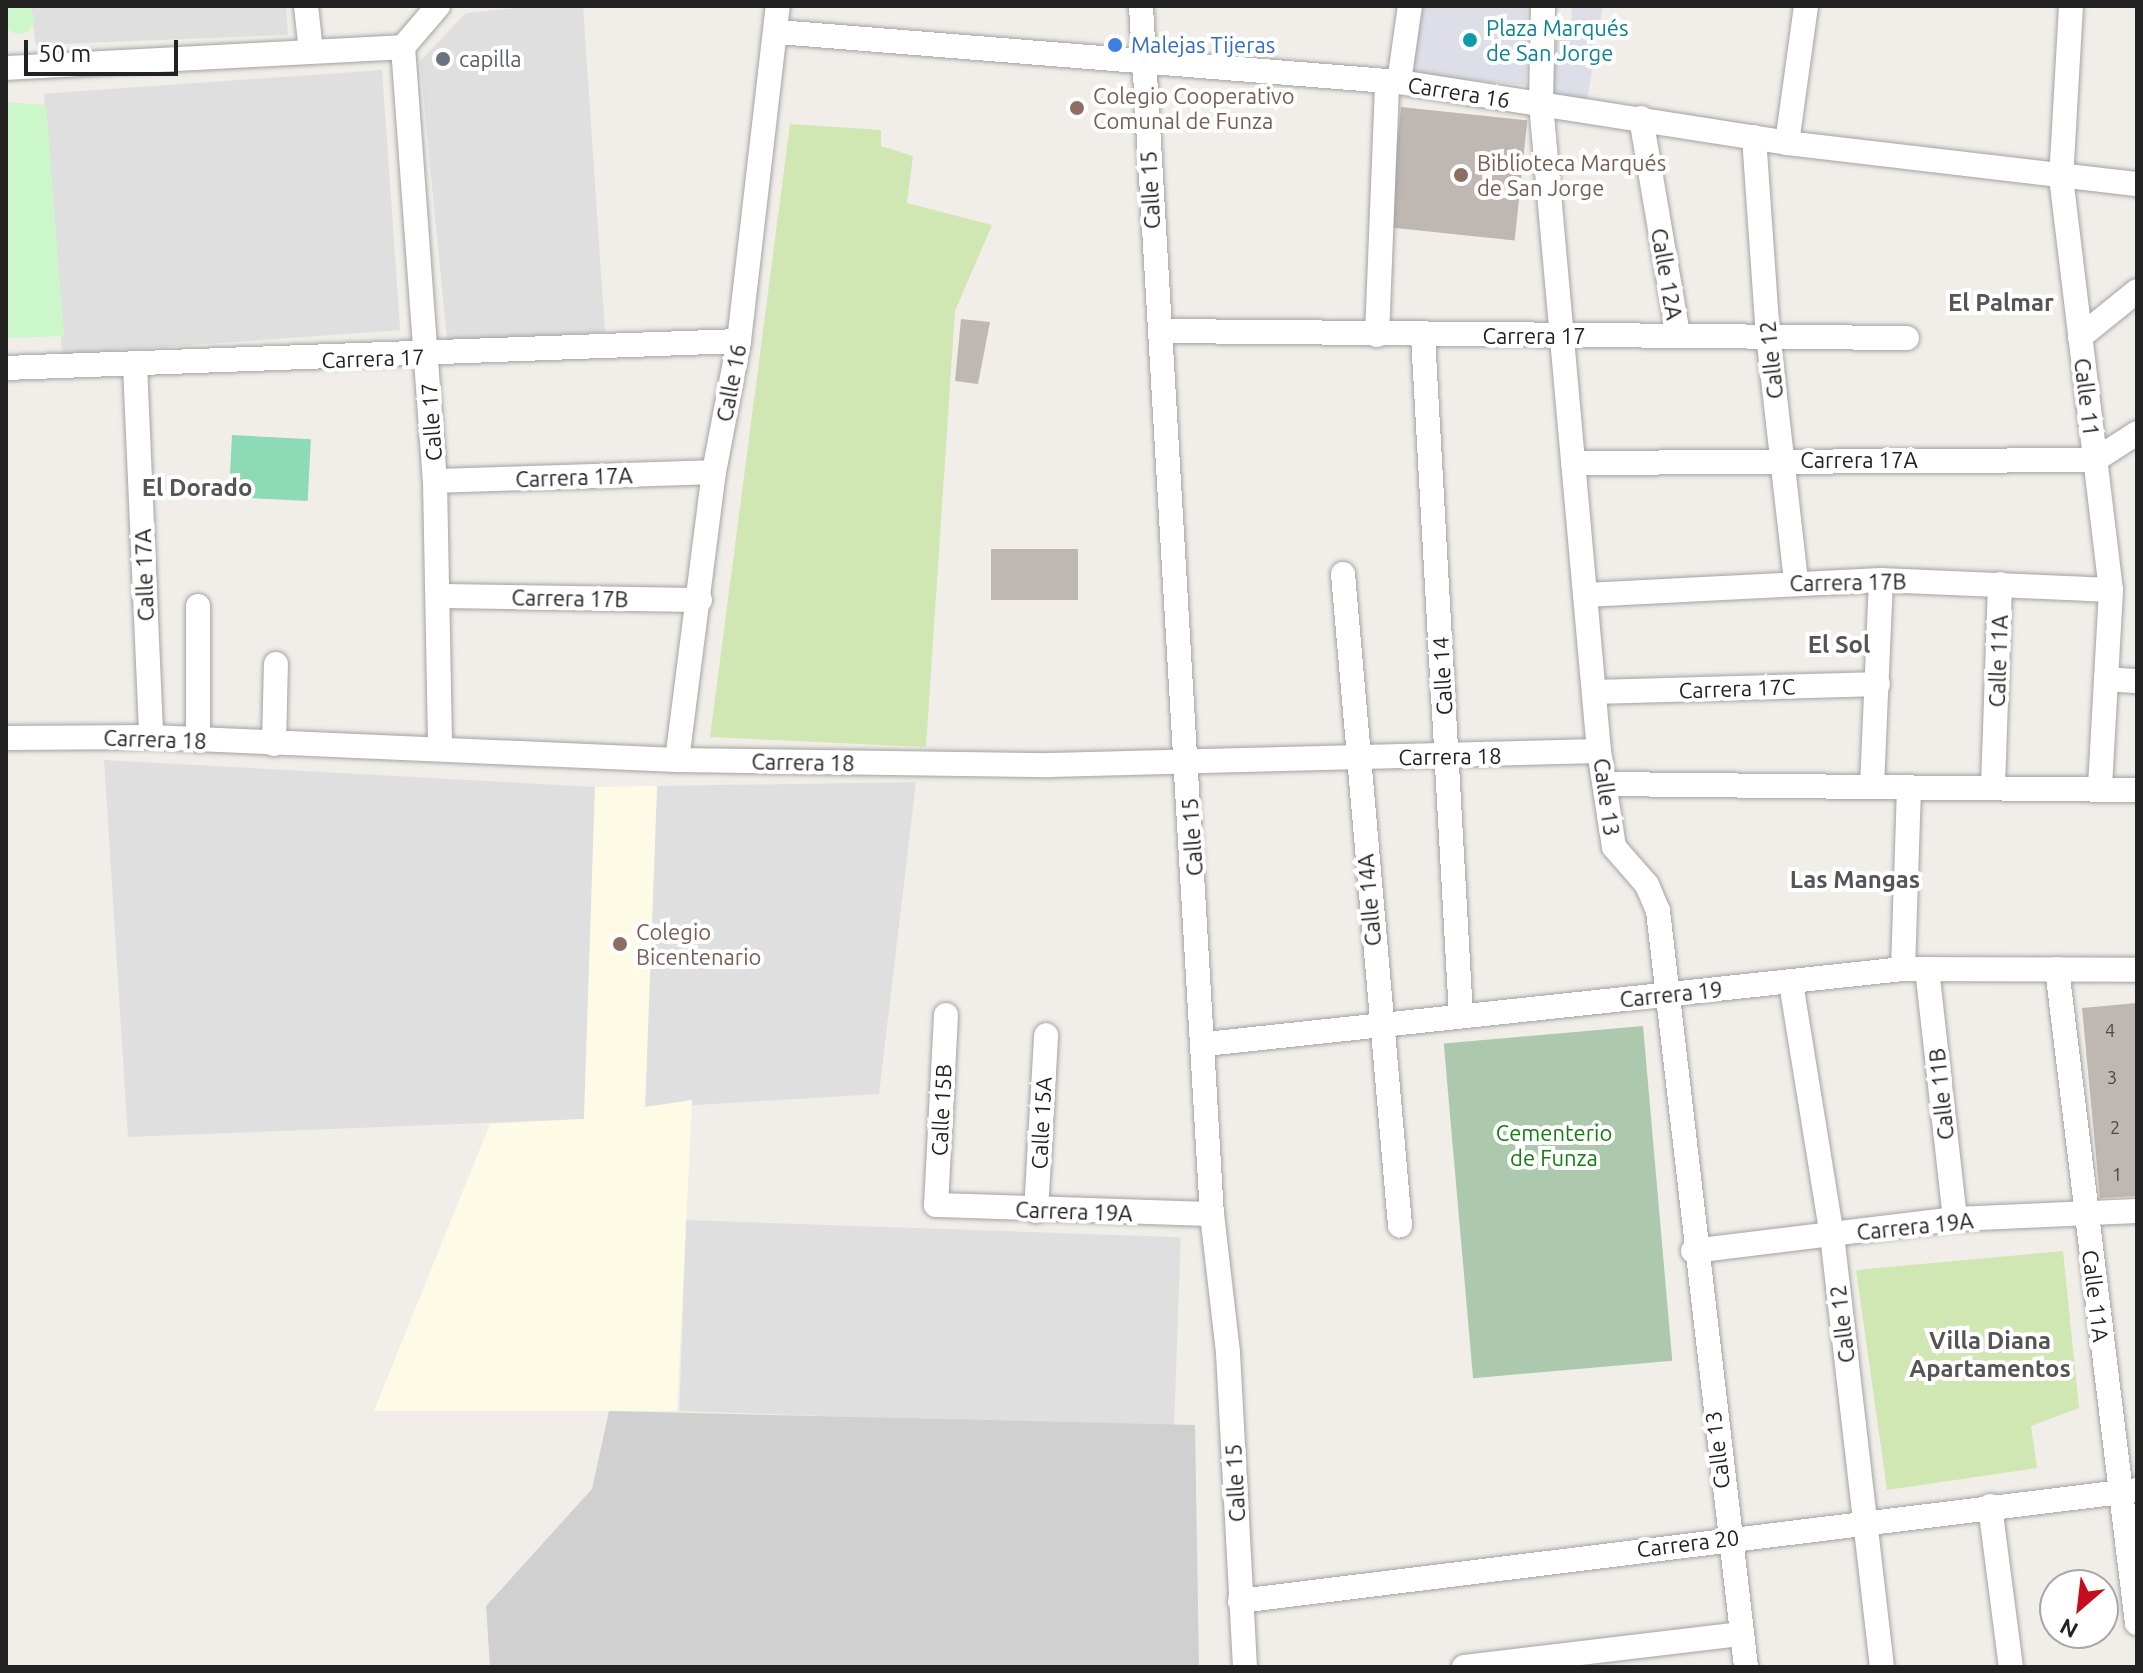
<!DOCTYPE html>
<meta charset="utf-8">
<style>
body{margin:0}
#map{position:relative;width:2143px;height:1673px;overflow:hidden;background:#f1eee9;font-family:Ubuntu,sans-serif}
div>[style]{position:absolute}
.residential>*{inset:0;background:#e0dfdf;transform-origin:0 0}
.education>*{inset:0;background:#fdfbe6}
.religious>*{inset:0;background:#d0d0d0}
.grass>*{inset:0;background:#d1e7b3}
.cemetery>*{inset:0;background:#acc9ae;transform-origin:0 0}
.park>*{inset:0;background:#cbf7cb}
.round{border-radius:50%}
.pitch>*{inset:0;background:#8ddab6;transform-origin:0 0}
.plaza>*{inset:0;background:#dddee7}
.building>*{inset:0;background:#bfb7b2;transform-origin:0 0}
.roads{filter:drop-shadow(0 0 2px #a3a3a3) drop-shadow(0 0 2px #a3a3a3)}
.minor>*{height:24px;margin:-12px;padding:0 12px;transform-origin:12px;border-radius:12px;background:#fff}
.dots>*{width:22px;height:22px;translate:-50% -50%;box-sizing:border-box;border:4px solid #fff;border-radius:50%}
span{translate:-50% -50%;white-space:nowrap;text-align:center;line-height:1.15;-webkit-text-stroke:8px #fff;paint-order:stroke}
.number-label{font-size:18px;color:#494746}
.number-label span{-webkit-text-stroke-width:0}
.culture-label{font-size:22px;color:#0d838f}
.left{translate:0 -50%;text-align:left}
.shop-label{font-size:22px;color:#366cbe}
.worship-label{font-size:22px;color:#5b616d}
.street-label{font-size:22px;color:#222}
.education-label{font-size:22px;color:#785e54}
.park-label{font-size:22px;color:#147c13}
.neighbourhood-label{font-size:24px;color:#555;font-weight:700}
.frame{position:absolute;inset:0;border:8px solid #222;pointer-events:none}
.north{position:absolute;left:2039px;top:1569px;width:80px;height:80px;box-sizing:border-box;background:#fff;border:2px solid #a7a7a7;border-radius:50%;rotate:208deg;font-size:22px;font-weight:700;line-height:32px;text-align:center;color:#222}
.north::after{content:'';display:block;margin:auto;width:28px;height:36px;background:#c60d1d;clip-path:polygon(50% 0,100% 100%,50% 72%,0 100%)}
.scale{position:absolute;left:24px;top:40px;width:154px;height:36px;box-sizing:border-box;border:4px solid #222;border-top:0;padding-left:10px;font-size:24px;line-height:28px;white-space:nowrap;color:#222;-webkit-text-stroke:6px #fff;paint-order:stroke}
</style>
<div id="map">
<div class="residential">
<div style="clip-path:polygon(30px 6px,286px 6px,288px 35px,36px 45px)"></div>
<div style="clip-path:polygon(535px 6px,583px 6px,605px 332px,447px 341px,420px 61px,466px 13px)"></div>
<div style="left:382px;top:70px;width:261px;height:339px;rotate:86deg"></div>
<div style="clip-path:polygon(104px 760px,595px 787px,584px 1119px,128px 1137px)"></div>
<div style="clip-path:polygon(916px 782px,879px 1094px,645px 1108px,657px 786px)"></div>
<div style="left:686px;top:1220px;width:495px;height:191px;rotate:2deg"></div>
</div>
<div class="education">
<div style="clip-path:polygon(657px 786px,645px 1107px,692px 1100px,677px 1411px,374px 1411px,490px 1124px,584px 1119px,595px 787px)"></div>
</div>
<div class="religious">
<div style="clip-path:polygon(609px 1411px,1195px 1425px,1199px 1667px,490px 1667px,486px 1606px,592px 1489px)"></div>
</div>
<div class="grass">
<div style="clip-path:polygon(790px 124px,881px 130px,881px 146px,913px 156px,907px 203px,992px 225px,955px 311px,926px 747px,710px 737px)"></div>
<div style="clip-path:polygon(2063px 1251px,2079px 1408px,2031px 1426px,2037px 1468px,1887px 1490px,1856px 1270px)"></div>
</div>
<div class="cemetery">
<div style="left:1643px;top:1026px;width:336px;height:200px;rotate:85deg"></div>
</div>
<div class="park">
<div class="round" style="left:4px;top:4px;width:30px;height:30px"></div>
<div style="clip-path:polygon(6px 102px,46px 105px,64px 336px,6px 338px)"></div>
</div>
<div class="pitch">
<div style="left:232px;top:435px;width:79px;height:62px;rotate:3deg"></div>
</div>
<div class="plaza">
<div style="clip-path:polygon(1421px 6px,1527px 6px,1526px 85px,1407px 74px)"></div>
<div style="clip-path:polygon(1572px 6px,1603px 6px,1587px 100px,1552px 95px,1558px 22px,1571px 27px)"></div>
</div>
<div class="building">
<div style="left:1401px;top:107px;width:127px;height:121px;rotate:6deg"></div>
<div style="clip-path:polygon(961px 319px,990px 322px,978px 384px,955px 381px)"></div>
<div style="left:991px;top:549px;width:87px;height:51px"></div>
<div style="clip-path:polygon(2137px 1003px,2137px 1196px,2100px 1198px,2082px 1008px)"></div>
</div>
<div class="roads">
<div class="minor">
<div style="left:306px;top:6px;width:45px;rotate:83.7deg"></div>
<div style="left:1141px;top:6px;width:1210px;rotate:86.64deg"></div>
<div style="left:1212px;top:1214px;width:140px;rotate:83.4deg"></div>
<div style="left:1228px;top:1353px;width:314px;rotate:86.9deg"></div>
<div style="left:1543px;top:6px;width:98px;rotate:91.2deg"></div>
<div style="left:1541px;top:104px;width:650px;rotate:84.88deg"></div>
<div style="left:1599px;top:751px;width:97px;rotate:81.1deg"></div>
<div style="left:1614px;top:847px;width:50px;rotate:49deg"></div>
<div style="left:1647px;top:885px;width:28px;rotate:67deg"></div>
<div style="left:1658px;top:911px;width:761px;rotate:83.36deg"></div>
<div style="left:2071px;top:6px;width:171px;rotate:93.3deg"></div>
<div style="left:2061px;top:177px;width:416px;rotate:83.1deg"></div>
<div style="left:2111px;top:590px;width:199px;rotate:93.2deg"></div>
<div style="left:778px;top:32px;width:623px;rotate:4.6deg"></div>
<div style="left:1399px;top:82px;width:393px;rotate:8.9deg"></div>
<div style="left:1787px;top:143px;width:352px;rotate:6.7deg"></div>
<div style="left:403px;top:47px;width:435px;rotate:85.8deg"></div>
<div style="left:435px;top:481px;width:268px;rotate:88.9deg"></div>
<div style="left:403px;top:47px;width:54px;rotate:-49.5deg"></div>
<div style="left:6px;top:68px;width:398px;rotate:-3deg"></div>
<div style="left:1399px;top:82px;width:77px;rotate:-81.8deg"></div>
<div style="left:1641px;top:118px;width:220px;rotate:80.3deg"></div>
<div style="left:1754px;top:137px;width:198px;rotate:86deg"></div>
<div style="left:1768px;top:335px;width:248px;rotate:83.5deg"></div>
<div style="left:1787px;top:143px;width:138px;rotate:-82.1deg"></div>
<div style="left:1162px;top:331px;width:745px;rotate:0.54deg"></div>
<div style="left:1377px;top:335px;width:254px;rotate:-87.7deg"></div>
<div style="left:1423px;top:336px;width:680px;rotate:86.8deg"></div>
<div style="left:2080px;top:337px;width:73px;rotate:-38.9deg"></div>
<div style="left:135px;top:365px;width:372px;rotate:87.5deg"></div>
<div style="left:6px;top:368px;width:733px;rotate:-2.11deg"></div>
<div style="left:1573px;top:463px;width:522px;rotate:-0.33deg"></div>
<div style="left:2095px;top:460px;width:50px;rotate:-32.7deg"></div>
<div style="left:435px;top:481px;width:279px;rotate:-1.8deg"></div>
<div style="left:1343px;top:574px;width:654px;rotate:85deg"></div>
<div style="left:1585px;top:595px;width:296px;rotate:-2.9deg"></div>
<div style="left:1881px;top:580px;width:230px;rotate:2.5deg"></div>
<div style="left:441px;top:596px;width:259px;rotate:0.9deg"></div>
<div style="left:2106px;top:679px;width:31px;rotate:4deg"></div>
<div style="left:1597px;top:692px;width:281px;rotate:-1.6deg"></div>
<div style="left:6px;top:738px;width:145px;rotate:-0.4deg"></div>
<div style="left:151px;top:737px;width:527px;rotate:2.5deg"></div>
<div style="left:677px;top:760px;width:373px;rotate:0.8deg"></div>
<div style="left:1050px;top:765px;width:549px;rotate:-1.46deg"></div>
<div style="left:198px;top:740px;width:134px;rotate:-90deg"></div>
<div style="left:274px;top:744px;width:80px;rotate:-88.6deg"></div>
<div style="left:677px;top:760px;width:290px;rotate:-82.7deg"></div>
<div style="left:714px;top:472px;width:133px;rotate:-79.2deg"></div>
<div style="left:739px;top:341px;width:337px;rotate:-83.4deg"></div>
<div style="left:1605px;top:784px;width:532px;rotate:0.65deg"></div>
<div style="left:1872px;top:786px;width:206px;rotate:-87.5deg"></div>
<div style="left:1993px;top:786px;width:202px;rotate:-88deg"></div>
<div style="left:1903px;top:969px;width:182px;rotate:-88.1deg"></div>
<div style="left:1927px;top:969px;width:252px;rotate:83.6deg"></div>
<div style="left:2057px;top:969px;width:659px;rotate:83.03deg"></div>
<div style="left:1791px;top:983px;width:255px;rotate:80.8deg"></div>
<div style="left:1832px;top:1235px;width:435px;rotate:83.4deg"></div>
<div style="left:946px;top:1015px;width:190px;rotate:93deg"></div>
<div style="left:936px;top:1205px;width:276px;rotate:1.9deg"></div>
<div style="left:1206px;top:1044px;width:701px;rotate:-6.14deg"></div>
<div style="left:1903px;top:969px;width:234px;rotate:0.2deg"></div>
<div style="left:1036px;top:1211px;width:176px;rotate:-86.7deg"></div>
<div style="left:1693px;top:1251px;width:264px;rotate:-7deg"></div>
<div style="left:1955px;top:1219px;width:182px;rotate:-2.5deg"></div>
<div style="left:1990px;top:1506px;width:162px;rotate:82.6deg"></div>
<div style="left:1240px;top:1601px;width:904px;rotate:-7.05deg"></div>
<div style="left:1464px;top:1667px;width:280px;rotate:-6.8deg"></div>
</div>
</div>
<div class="dots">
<div style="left:1470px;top:40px;background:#0f9aa8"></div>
<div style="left:1115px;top:45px;background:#3f7fe0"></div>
<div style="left:443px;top:59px;background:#6b7280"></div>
<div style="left:1077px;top:108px;background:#8d6e63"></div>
<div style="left:1461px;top:175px;background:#8d6e63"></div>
<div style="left:620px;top:944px;background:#8d6e63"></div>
</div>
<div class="number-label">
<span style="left:2110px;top:1030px">4</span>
<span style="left:2112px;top:1077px">3</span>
<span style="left:2115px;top:1127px">2</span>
<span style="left:2117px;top:1174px">1</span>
</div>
<div class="culture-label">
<span class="left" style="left:1486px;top:40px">Plaza Marqués<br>de San Jorge</span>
</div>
<div class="shop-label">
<span class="left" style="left:1131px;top:45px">Malejas Tijeras</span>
</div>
<div class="worship-label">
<span class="left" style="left:459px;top:59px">capilla</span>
</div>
<div class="street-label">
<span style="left:1459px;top:92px;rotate:9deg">Carrera 16</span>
<span style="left:1150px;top:190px;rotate:-93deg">Calle 15</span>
<span style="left:1667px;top:274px;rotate:80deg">Calle 12A</span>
<span style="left:1534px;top:336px">Carrera 17</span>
<span style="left:373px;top:358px;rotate:-2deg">Carrera 17</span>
<span style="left:1771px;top:360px;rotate:-96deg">Calle 12</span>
<span style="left:731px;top:383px;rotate:-79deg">Calle 16</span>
<span style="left:2087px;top:397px;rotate:83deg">Calle 11</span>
<span style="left:431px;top:422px;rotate:-94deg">Calle 17</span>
<span style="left:1859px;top:460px">Carrera 17A</span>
<span style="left:574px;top:477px;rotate:-2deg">Carrera 17A</span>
<span style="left:144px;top:575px;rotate:-92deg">Calle 17A</span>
<span style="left:1848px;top:582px;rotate:-1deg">Carrera 17B</span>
<span style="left:570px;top:598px;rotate:1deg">Carrera 17B</span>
<span style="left:1998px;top:661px;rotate:-88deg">Calle 11A</span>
<span style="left:1442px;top:676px;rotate:-93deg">Calle 14</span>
<span style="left:1737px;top:688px;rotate:-2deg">Carrera 17C</span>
<span style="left:155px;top:739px;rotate:2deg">Carrera 18</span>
<span style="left:1450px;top:756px;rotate:-1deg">Carrera 18</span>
<span style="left:803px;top:762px;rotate:1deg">Carrera 18</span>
<span style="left:1607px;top:797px;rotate:82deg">Calle 13</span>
<span style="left:1192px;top:837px;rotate:-94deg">Calle 15</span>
<span style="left:1369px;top:900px;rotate:-95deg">Calle 14A</span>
<span style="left:1671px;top:994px;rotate:-6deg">Carrera 19</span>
<span style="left:1941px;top:1094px;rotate:-96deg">Calle 11B</span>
<span style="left:941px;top:1110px;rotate:-87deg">Calle 15B</span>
<span style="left:1041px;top:1123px;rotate:-87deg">Calle 15A</span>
<span style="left:1074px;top:1211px;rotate:2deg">Carrera 19A</span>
<span style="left:1915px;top:1226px;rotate:-6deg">Carrera 19A</span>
<span style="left:2096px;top:1296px;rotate:83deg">Calle 11A</span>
<span style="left:1842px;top:1324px;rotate:-97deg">Calle 12</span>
<span style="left:1717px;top:1450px;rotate:-97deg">Calle 13</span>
<span style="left:1235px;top:1483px;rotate:-93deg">Calle 15</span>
<span style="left:1688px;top:1543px;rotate:-7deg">Carrera 20</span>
</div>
<div class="education-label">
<span class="left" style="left:1093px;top:108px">Colegio Cooperativo<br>Comunal de Funza</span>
<span class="left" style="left:1477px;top:175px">Biblioteca Marqués<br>de San Jorge</span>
<span class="left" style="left:636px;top:944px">Colegio<br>Bicentenario</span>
</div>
<div class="park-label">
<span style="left:1554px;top:1145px">Cementerio<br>de Funza</span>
</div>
<div class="neighbourhood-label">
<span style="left:2001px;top:303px">El Palmar</span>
<span style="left:197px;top:488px">El Dorado</span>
<span style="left:1839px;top:645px">El Sol</span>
<span style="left:1855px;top:880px">Las Mangas</span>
<span style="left:1990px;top:1355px">Villa Diana<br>Apartamentos</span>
</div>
<div class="frame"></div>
<div class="north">N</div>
<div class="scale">50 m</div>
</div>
